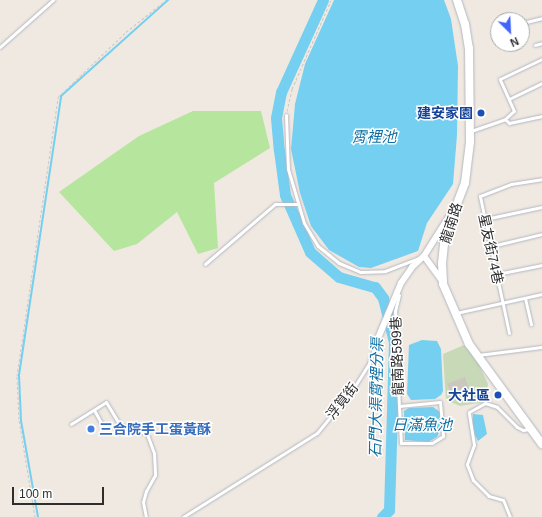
<!DOCTYPE html>
<meta charset="utf-8">
<style>
body{margin:0}
#map{position:relative;width:542px;height:517px;overflow:hidden;background:#efe9e1;font-family:Helvetica,"Noto Sans TC",sans-serif}
div>[style]{position:absolute}
.green>*{inset:0;background:#b6e59e}
.cemetery>*{inset:0;background:#c8d9b8}
.water>*{inset:0;background:#75cff0}
.stream>*{height:2px;margin:-1px;padding:0 1px;transform-origin:1px;border-radius:1px;background:#75cff0}
.river>*{height:11px;margin:-5.5px;padding:0 5.5px;transform-origin:5.5px;border-radius:5.5px;background:#75cff0}
.building>*{inset:0;background:#cbc7bf;transform-origin:0 0}
.path>*{height:1px;margin-top:-0.5px;transform-origin:0;background:repeating-linear-gradient(90deg,#c9c9c9 0 3px,transparent 0 5px)}
.roads{filter:drop-shadow(0 0 1px #b4b7c1) drop-shadow(0 0 1px #b4b7c1)}
.lane>*{height:3px;margin:-1.5px;padding:0 1.5px;transform-origin:1.5px;border-radius:1.5px;background:#fff}
.street>*{height:6px;margin:-3px;padding:0 3px;transform-origin:3px;border-radius:3px;background:#fff}
.secondary>*{height:8px;margin:-4px;padding:0 4px;transform-origin:4px;border-radius:4px;background:#fff}
.dots>*{width:11px;height:11px;translate:-50% -50%;box-sizing:border-box;border:2px solid #fff;border-radius:50%}
span{translate:-50% -50%;white-space:nowrap;text-align:center;line-height:1.15;-webkit-text-stroke:3px #fff;paint-order:stroke}
.transit-label{font-size:14px;color:#164399;font-weight:700}
.right{translate:-100% -50%;text-align:right}
.street-label{font-size:14px;color:#2e2e2e}
.shop-label{font-size:14px;color:#366cbe;font-weight:700}
.left{translate:0 -50%;text-align:left}
.water-label{font-size:15px;color:#0d6fa3;font-style:italic}
.north{position:absolute;left:490px;top:12px;width:40px;height:40px;box-sizing:border-box;background:#fff;border:1px solid #ababab;border-radius:50%;rotate:156deg;font-size:11px;font-weight:700;line-height:16px;text-align:center;color:#2e2e2e}
.north::after{content:'';display:block;margin:auto;width:14px;height:18px;background:#4264fb;clip-path:polygon(50% 0,100% 100%,50% 72%,0 100%)}
.scale{position:absolute;left:12px;top:487px;width:92px;height:18px;box-sizing:border-box;border:2px solid #2e2e2e;border-top:0;padding-left:5px;font-size:12px;line-height:14px;white-space:nowrap;color:#2e2e2e;-webkit-text-stroke:3px #fff;paint-order:stroke}
</style>
<div id="map">
<div class="green">
<div style="clip-path:polygon(193px 111px,261px 111px,270px 148px,214px 183px,218px 248px,198px 254px,177px 212px,137px 244px,114px 251px,59px 192px,139px 136px)"></div>
</div>
<div class="cemetery">
<div style="clip-path:polygon(464px 345px,476px 358px,488px 384px,485px 402px,460px 406px,446px 400px,443px 354px)"></div>
</div>
<div class="water">
<div style="clip-path:polygon(334px 0,444px 0,451px 19px,458px 66px,457px 135px,453px 184px,427px 223px,418px 251px,371px 268px,359px 267px,329px 250px,311px 226px,300px 193px,291px 149px,295px 104px,305px 64px)"></div>
<div style="clip-path:polygon(422px 340px,437px 341px,441px 349px,443px 391px,441px 395px,435px 399px,411px 400px,407px 394px,409px 345px)"></div>
<div style="clip-path:polygon(433px 407px,440px 412px,441px 429px,437px 437px,428px 442px,405px 440px,404px 411px,409px 408px)"></div>
<div style="clip-path:polygon(473px 414px,483px 415px,487px 434px,478px 441px,472px 430px)"></div>
</div>
<div class="stream">
<div style="left:38px;top:517px;width:97px;rotate:-100deg"></div>
<div style="left:21px;top:421px;width:46px;rotate:-92.5deg"></div>
<div style="left:19px;top:375px;width:282px;rotate:-81.4deg"></div>
<div style="left:61px;top:96px;width:144px;rotate:-41.9deg"></div>
</div>
<div class="river">
<div style="left:323px;top:0;width:101px;rotate:114.5deg"></div>
<div style="left:281px;top:92px;width:26px;rotate:101deg"></div>
<div style="left:276px;top:118px;width:32px;rotate:85deg"></div>
<div style="left:279px;top:150px;width:45px;rotate:82.4deg"></div>
<div style="left:285px;top:195px;width:62px;rotate:66.3deg"></div>
<div style="left:310px;top:252px;width:38px;rotate:41deg"></div>
<div style="left:339px;top:277px;width:37px;rotate:16deg"></div>
<div style="left:375px;top:287px;width:14px;rotate:54deg"></div>
<div style="left:383px;top:298px;width:45px;rotate:76deg"></div>
<div style="left:394px;top:342px;width:168px;rotate:91.7deg"></div>
<div style="left:389px;top:510px;width:10px;rotate:135deg"></div>
</div>
<div class="building">
<div style="left:465px;top:377px;width:15px;height:19px;rotate:70deg"></div>
</div>
<div class="path">
<div style="left:287px;top:111px;width:23px;rotate:-77deg"></div>
<div style="left:292px;top:89px;width:97px;rotate:-66.3deg"></div>
<div style="left:35px;top:517px;width:99px;rotate:-99.3deg"></div>
<div style="left:19px;top:419px;width:43px;rotate:-92.7deg"></div>
<div style="left:17px;top:376px;width:282px;rotate:-81.6deg"></div>
<div style="left:58px;top:97px;width:94px;rotate:-43.7deg"></div>
<div style="left:126px;top:32px;width:51px;rotate:-38.7deg"></div>
</div>
<div class="roads">
<div class="lane">
<div style="left:522px;top:23px;width:21px;rotate:-14deg"></div>
<div style="left:535px;top:45px;width:7px;rotate:-16deg"></div>
<div style="left:0;top:47px;width:71px;rotate:-41.6deg"></div>
<div style="left:509px;top:99px;width:37px;rotate:-26deg"></div>
<div style="left:286px;top:115px;width:54px;rotate:87.9deg"></div>
<div style="left:288px;top:169px;width:56px;rotate:73.5deg"></div>
<div style="left:304px;top:223px;width:27px;rotate:59deg"></div>
<div style="left:318px;top:246px;width:27px;rotate:39deg"></div>
<div style="left:339px;top:263px;width:23px;rotate:23deg"></div>
<div style="left:360px;top:272px;width:25px;rotate:-2deg"></div>
<div style="left:385px;top:271px;width:36px;rotate:-21deg"></div>
<div style="left:505px;top:119px;width:6px;rotate:45deg"></div>
<div style="left:509px;top:123px;width:34px;rotate:-12deg"></div>
<div style="left:471px;top:131px;width:36px;rotate:-19deg"></div>
<div style="left:505px;top:119px;width:12px;rotate:-42deg"></div>
<div style="left:514px;top:111px;width:35px;rotate:-114deg"></div>
<div style="left:500px;top:79px;width:47px;rotate:-25.5deg"></div>
<div style="left:485px;top:219px;width:58px;rotate:-11.9deg"></div>
<div style="left:492px;top:246px;width:51px;rotate:-13.5deg"></div>
<div style="left:205px;top:264px;width:92px;rotate:-40.6deg"></div>
<div style="left:275px;top:204px;width:23px"></div>
<div style="left:497px;top:274px;width:46px;rotate:-11.3deg"></div>
<div style="left:399px;top:295px;width:16px;rotate:104deg"></div>
<div style="left:395px;top:311px;width:95px;rotate:87.6deg"></div>
<div style="left:399px;top:406px;width:37px;rotate:87deg"></div>
<div style="left:401px;top:443px;width:31px"></div>
<div style="left:432px;top:443px;width:13px;rotate:-32deg"></div>
<div style="left:443px;top:436px;width:34px;rotate:-95deg"></div>
<div style="left:440px;top:402px;width:41px;rotate:174.4deg"></div>
<div style="left:525px;top:298px;width:27px;rotate:77deg"></div>
<div style="left:456px;top:313px;width:88px;rotate:-12.5deg"></div>
<div style="left:509px;top:333px;width:140px;rotate:-102deg"></div>
<div style="left:480px;top:196px;width:33px;rotate:-21deg"></div>
<div style="left:511px;top:184px;width:31px;rotate:-9deg"></div>
<div style="left:478px;top:355px;width:64px;rotate:-7.1deg"></div>
<div style="left:94px;top:410px;width:23px;rotate:61deg"></div>
<div style="left:71px;top:424px;width:41px;rotate:-32.2deg"></div>
<div style="left:106px;top:402px;width:27px;rotate:59deg"></div>
<div style="left:120px;top:425px;width:28px;rotate:18deg"></div>
<div style="left:147px;top:434px;width:20px;rotate:70deg"></div>
<div style="left:154px;top:453px;width:22px;rotate:87deg"></div>
<div style="left:155px;top:475px;width:18px;rotate:119deg"></div>
<div style="left:146px;top:491px;width:11px;rotate:105deg"></div>
<div style="left:143px;top:502px;width:15px;rotate:79deg"></div>
<div style="left:183px;top:517px;width:158px;rotate:-32.1deg"></div>
<div style="left:317px;top:433px;width:57px;rotate:-50.7deg"></div>
<div style="left:353px;top:389px;width:31px;rotate:-58deg"></div>
<div style="left:369px;top:363px;width:29px;rotate:-70deg"></div>
<div style="left:510px;top:517px;width:18px;rotate:-112deg"></div>
<div style="left:503px;top:500px;width:15px;rotate:-164deg"></div>
<div style="left:489px;top:496px;width:23px;rotate:-135deg"></div>
<div style="left:473px;top:480px;width:17px;rotate:-111deg"></div>
<div style="left:467px;top:464px;width:20px;rotate:-70deg"></div>
<div style="left:474px;top:445px;width:33px;rotate:-99deg"></div>
<div style="left:469px;top:412px;width:18px;rotate:-29deg"></div>
<div style="left:485px;top:403px;width:13px;rotate:18deg"></div>
<div style="left:497px;top:407px;width:28px;rotate:45deg"></div>
<div style="left:517px;top:427px;width:7px;rotate:27deg"></div>
<div style="left:523px;top:430px;width:7px;rotate:-8deg"></div>
</div>
<div class="street">
<div style="left:424px;top:256px;width:31px;rotate:54deg"></div>
<div style="left:379px;top:336px;width:57px;rotate:-67.5deg"></div>
<div style="left:401px;top:283px;width:19px;rotate:-55deg"></div>
<div style="left:412px;top:267px;width:16px;rotate:-43deg"></div>
<div style="left:424px;top:256px;width:49px;rotate:-57.6deg"></div>
</div>
<div class="secondary">
<div style="left:457px;top:0;width:25px;rotate:72deg"></div>
<div style="left:465px;top:24px;width:24px;rotate:81deg"></div>
<div style="left:469px;top:48px;width:94px;rotate:89.4deg"></div>
<div style="left:470px;top:142px;width:41px;rotate:97deg"></div>
<div style="left:465px;top:183px;width:56px;rotate:111deg"></div>
<div style="left:445px;top:235px;width:28px;rotate:96deg"></div>
<div style="left:442px;top:263px;width:21px;rotate:87deg"></div>
<div style="left:443px;top:284px;width:65px;rotate:66.6deg"></div>
<div style="left:469px;top:344px;width:124px;rotate:53.9deg"></div>
</div>
</div>
<div class="dots">
<div style="left:481px;top:113px;background:#1a4fb4"></div>
<div style="left:498px;top:395px;background:#1a4fb4"></div>
<div style="left:91px;top:429px;background:#3f7fe0"></div>
</div>
<div class="transit-label">
<span class="right" style="left:473px;top:113px">建安家園</span>
<span class="right" style="left:490px;top:395px">大社區</span>
</div>
<div class="street-label">
<span style="left:451px;top:223px;rotate:-72deg">龍南路</span>
<span style="left:491px;top:249px;rotate:78deg">星友街74巷</span>
<span style="left:397px;top:356px;rotate:-92deg">龍南路599巷</span>
<span style="left:342px;top:401px;rotate:-52deg">浮筧街</span>
</div>
<div class="shop-label">
<span class="left" style="left:99px;top:429px">三合院手工蛋黃酥</span>
</div>
<div class="water-label">
<span style="left:374px;top:137px">霄裡池</span>
<span style="left:376px;top:398px;rotate:-89deg">石門大渠霄裡分渠</span>
<span style="left:422px;top:425px">日滿魚池</span>
</div>
<div class="north">N</div>
<div class="scale">100 m</div>
</div>
